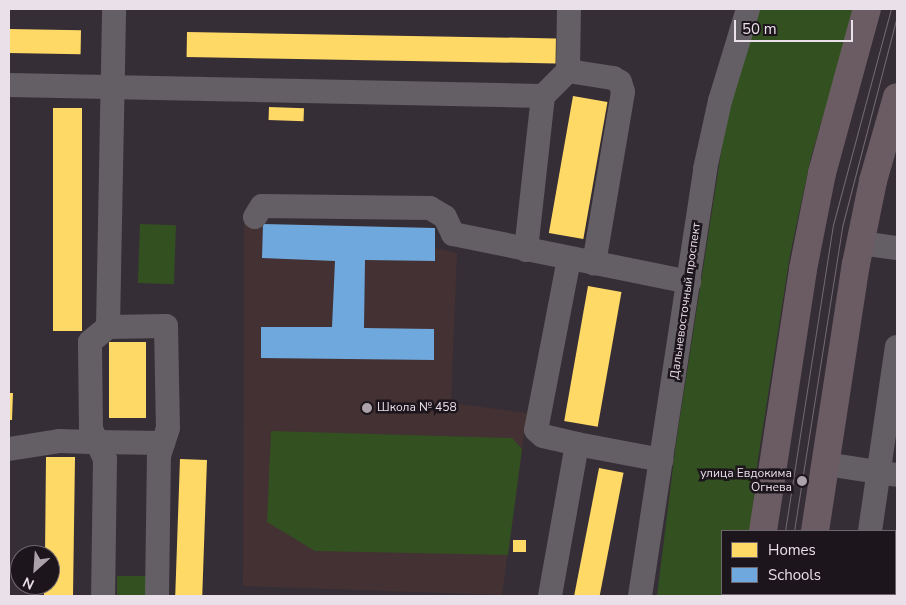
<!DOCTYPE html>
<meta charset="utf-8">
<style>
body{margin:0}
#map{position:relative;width:906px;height:605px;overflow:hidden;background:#362e36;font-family:"Nunito Sans",sans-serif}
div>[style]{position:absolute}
.education>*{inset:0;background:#433133}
.green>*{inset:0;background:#335021;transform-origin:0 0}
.homes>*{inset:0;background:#ffd966;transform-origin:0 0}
.schools>*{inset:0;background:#6fa8dc}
.minor>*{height:24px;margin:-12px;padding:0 12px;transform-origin:12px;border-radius:12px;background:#645f64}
.major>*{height:28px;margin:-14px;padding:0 14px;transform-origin:14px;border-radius:14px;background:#6b5c64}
.tram>*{height:1px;margin:-0.5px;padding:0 0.5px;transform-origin:0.5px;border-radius:0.5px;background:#726c72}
.dots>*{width:14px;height:14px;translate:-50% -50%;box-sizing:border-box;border:2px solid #1c151c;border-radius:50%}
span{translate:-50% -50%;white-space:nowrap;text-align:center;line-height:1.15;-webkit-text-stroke:5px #1c151c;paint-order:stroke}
.street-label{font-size:12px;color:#eae0ea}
.poi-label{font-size:12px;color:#eae0ea}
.left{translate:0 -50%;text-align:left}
.right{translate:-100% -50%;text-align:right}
.frame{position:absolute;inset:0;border:10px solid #eae0ea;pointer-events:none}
.legend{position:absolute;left:721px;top:530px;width:175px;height:65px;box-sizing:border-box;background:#1c151c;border:1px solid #6e666e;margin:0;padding:6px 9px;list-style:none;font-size:15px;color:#eae0ea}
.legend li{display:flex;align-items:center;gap:10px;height:25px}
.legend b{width:25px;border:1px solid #6e666e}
.north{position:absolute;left:10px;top:545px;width:50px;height:50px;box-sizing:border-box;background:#1c151c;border:1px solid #6e666e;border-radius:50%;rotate:206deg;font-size:14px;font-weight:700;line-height:20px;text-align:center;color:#eae0ea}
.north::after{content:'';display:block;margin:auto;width:18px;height:22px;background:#aba2ab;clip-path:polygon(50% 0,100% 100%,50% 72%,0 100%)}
.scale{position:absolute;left:734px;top:20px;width:119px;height:22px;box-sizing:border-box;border:2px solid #eae0ea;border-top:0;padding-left:6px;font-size:15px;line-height:18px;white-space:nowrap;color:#eae0ea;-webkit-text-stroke:4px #1c151c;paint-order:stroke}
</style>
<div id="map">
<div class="education">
<div style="clip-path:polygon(244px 215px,264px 224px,435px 228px,435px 248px,457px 253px,451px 403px,527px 413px,502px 595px,243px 586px)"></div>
</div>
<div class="green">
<div style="clip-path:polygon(759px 9px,855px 9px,811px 157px,790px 255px,758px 459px,750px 531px,722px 531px,722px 594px,741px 594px,741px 596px,657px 596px,676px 443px,728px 108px)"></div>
<div style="left:140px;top:224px;width:36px;height:59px;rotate:2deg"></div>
<div style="clip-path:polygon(271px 431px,512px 438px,522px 449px,508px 555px,315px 551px,267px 522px)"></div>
<div style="left:117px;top:576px;width:29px;height:20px"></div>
</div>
<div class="homes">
<div style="left:9px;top:29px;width:72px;height:24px;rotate:1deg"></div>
<div style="left:187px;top:32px;width:369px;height:25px;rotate:1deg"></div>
<div style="left:573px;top:96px;width:35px;height:139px;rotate:10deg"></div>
<div style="left:269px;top:107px;width:35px;height:13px;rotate:2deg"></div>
<div style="left:53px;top:108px;width:29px;height:223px"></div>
<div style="left:588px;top:286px;width:34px;height:137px;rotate:10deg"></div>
<div style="left:109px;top:342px;width:37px;height:76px"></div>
<div style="clip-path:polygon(9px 393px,13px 393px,12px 420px,9px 420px)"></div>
<div style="clip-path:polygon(46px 457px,75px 457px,73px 596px,44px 596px,44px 585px,50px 585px,50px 555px,45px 555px)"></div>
<div style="left:180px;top:459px;width:27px;height:137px;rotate:2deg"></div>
<div style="left:599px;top:468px;width:25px;height:130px;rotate:11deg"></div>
<div style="left:513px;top:540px;width:13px;height:12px"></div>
<div style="clip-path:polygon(895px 567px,897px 596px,884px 596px,895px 594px)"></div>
</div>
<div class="schools">
<div style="clip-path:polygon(263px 224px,435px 228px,435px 261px,365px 260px,364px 328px,434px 329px,434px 360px,261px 358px,261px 327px,332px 327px,335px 261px,262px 258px)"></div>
</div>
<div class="minor">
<div style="left:568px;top:71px;width:46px;rotate:8.8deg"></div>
<div style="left:613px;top:78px;width:8px;rotate:30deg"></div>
<div style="left:620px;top:82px;width:10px;rotate:73deg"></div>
<div style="left:623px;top:92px;width:174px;rotate:99.6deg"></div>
<div style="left:9px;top:85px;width:534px;rotate:1.18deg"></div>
<div style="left:255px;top:217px;width:13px;rotate:-58deg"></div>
<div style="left:262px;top:206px;width:168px;rotate:0.7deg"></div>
<div style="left:430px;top:208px;width:17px;rotate:31deg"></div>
<div style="left:445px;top:217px;width:19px;rotate:65deg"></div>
<div style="left:453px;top:234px;width:241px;rotate:11.5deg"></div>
<div style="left:861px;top:243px;width:36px;rotate:8deg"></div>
<div style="left:526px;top:250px;width:155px;rotate:-83.7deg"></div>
<div style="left:543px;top:96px;width:35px;rotate:-45deg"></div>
<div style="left:568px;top:71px;width:62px;rotate:-89.1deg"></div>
<div style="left:569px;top:259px;width:174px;rotate:100.9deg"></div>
<div style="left:536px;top:430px;width:9px;rotate:41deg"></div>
<div style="left:543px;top:436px;width:35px;rotate:13deg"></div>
<div style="left:577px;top:444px;width:86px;rotate:10.7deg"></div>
<div style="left:108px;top:327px;width:58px;rotate:-1deg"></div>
<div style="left:166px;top:326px;width:102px;rotate:88.9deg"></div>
<div style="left:168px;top:428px;width:16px;rotate:108deg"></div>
<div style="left:163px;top:443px;width:66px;rotate:-179.1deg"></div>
<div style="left:97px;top:442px;width:14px;rotate:-115deg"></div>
<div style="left:91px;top:429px;width:87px;rotate:-90.7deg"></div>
<div style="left:90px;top:342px;width:23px;rotate:-40deg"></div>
<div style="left:108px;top:327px;width:318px;rotate:-88.9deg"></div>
<div style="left:9px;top:449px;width:52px;rotate:-8.9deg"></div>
<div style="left:60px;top:441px;width:37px;rotate:2deg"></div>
<div style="left:97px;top:442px;width:19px;rotate:65deg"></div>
<div style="left:105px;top:459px;width:137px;rotate:90.8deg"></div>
<div style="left:826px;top:464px;width:72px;rotate:8.8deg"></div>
<div style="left:870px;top:531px;width:186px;rotate:-81.7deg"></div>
<div style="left:157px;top:596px;width:140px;rotate:-89.2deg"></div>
<div style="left:159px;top:456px;width:14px;rotate:-73deg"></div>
<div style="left:550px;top:596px;width:154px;rotate:-79.9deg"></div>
<div style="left:640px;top:596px;width:432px;rotate:-81.3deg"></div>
<div style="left:705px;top:169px;width:70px;rotate:-77.6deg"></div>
<div style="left:720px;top:101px;width:96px;rotate:-73.1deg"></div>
<div style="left:860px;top:596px;width:2px;rotate:-63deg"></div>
</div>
<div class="major">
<div style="left:763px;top:531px;width:265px;rotate:-81.3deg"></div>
<div style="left:803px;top:269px;width:98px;rotate:-78.8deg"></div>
<div style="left:822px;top:173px;width:170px;rotate:-74.7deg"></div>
<div style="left:815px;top:531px;width:270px;rotate:-81.3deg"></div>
<div style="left:856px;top:264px;width:85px;rotate:-78.4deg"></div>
<div style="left:873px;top:181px;width:87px;rotate:-74.1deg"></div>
<div style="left:753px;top:596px;width:2px;rotate:-90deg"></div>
<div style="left:806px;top:596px;width:2px;rotate:-90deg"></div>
</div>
<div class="tram">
<div style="left:785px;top:531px;width:310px;rotate:-81.1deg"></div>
<div style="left:833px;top:225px;width:224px;rotate:-75deg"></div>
<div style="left:794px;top:531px;width:308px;rotate:-81deg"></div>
<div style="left:842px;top:227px;width:218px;rotate:-75.4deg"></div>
<div style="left:775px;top:596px;width:2px;rotate:-90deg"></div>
<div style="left:784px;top:596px;width:2px;rotate:-90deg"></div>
</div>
<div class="dots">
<div style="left:367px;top:408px;background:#aba2ab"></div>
<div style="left:802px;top:481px;background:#aba2ab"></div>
</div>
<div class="street-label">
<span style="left:686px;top:301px;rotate:-82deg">Дальневосточный проспект</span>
</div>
<div class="poi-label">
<span class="left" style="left:377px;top:408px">Школа № 458</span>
<span class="right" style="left:792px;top:481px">улица Евдокима<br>Огнева</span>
</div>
<div class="frame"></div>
<ul class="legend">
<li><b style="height:14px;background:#ffd966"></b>Homes</li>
<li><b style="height:14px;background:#6fa8dc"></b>Schools</li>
</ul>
<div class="north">N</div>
<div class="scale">50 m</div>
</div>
